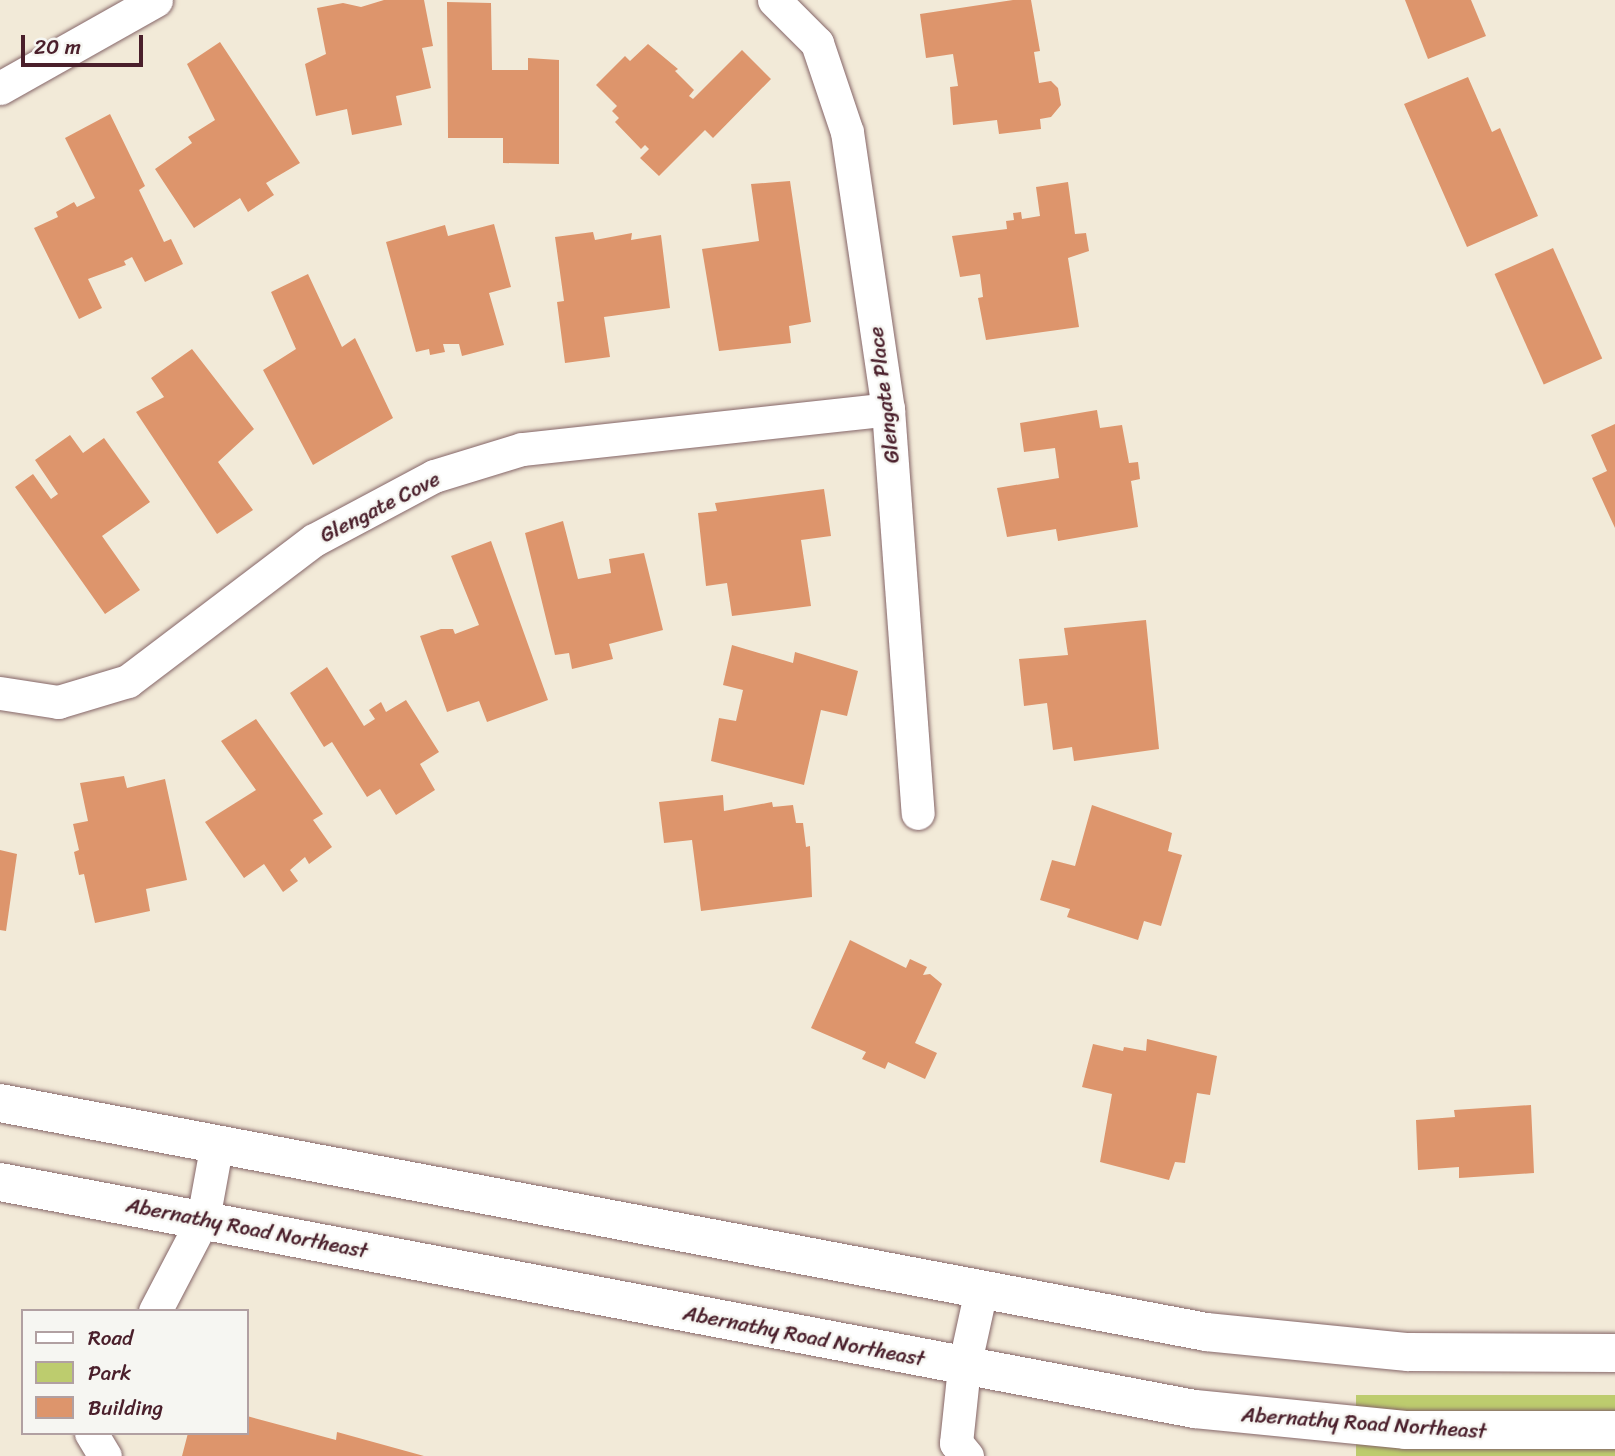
<!DOCTYPE html>
<style>
body{margin:0}
#map{position:relative;width:1615px;height:1456px;overflow:hidden;background:#f2ead8;font-family:Sriracha,sans-serif}
div>[style]{position:absolute}
.green>*{inset:0;background:#bdcc6e;transform-origin:0 0}
.building>*{inset:0;background:#dd956c;transform-origin:0 0}
.roads{filter:drop-shadow(0 0 2px #856668) drop-shadow(0 0 2px #856668)}
.street>*{height:33px;margin:-16.5px;padding:0 16.5px;transform-origin:16.5px;border-radius:16.5px;background:#fff}
.primary>*{height:38px;margin:-19px;padding:0 19px;transform-origin:19px;border-radius:19px;background:#fff}
span{translate:-50% -50%;white-space:nowrap;text-align:center;line-height:1.15;-webkit-text-stroke:5px #f6f6f2;paint-order:stroke}
.street-label{font-size:21px;color:#4a1f2b}
.legend{position:absolute;left:21px;top:1309px;width:228px;height:126px;box-sizing:border-box;background:#f6f6f2;border:2px solid #b1a0a2;margin:0;padding:9px 12px;list-style:none;font-size:21px;color:#4a1f2b}
.legend li{display:flex;align-items:center;gap:14px;height:35px}
.legend b{width:35px;border:2px solid #b1a0a2}
.scale{position:absolute;left:21px;top:35px;width:122px;height:32px;box-sizing:border-box;border:4px solid #4a1f2b;border-top:0;padding-left:9px;font-size:21px;line-height:24px;white-space:nowrap;color:#4a1f2b;-webkit-text-stroke:5px #f6f6f2;paint-order:stroke}
</style>
<div id="map">
<div class="green">
<div style="left:1615px;top:1395px;width:61px;height:259px;rotate:90deg"></div>
</div>
<div class="building">
<div style="clip-path:polygon(384px 0,424px 0,433px 46px,422px 48px,431px 88px,396px 96px,402px 125px,352px 135px,347px 109px,316px 116px,305px 64px,326px 54px,317px 8px,343px 3px,361px 7px)"></div>
<div style="clip-path:polygon(1013px 0,1031px 0,1040px 51px,1034px 52px,1039px 83px,1051px 81px,1058px 88px,1061px 105px,1051px 117px,1040px 119px,1041px 129px,999px 134px,997px 120px,953px 125px,950px 87px,958px 86px,953px 54px,926px 58px,920px 14px)"></div>
<div style="clip-path:polygon(1405px 0,1471px 0,1486px 36px,1428px 59px)"></div>
<div style="clip-path:polygon(447px 2px,491px 3px,492px 70px,528px 70px,528px 58px,559px 60px,559px 164px,503px 163px,503px 138px,448px 138px)"></div>
<div style="clip-path:polygon(220px 42px,300px 163px,266px 183px,274px 195px,248px 212px,240px 198px,194px 228px,155px 169px,192px 143px,188px 137px,215px 120px,187px 64px)"></div>
<div style="clip-path:polygon(648px 44px,678px 69px,675px 71px,694px 90px,689px 96px,693px 99px,742px 50px,771px 79px,713px 138px,705px 130px,659px 176px,640px 158px,649px 149px,645px 145px,641px 149px,615px 122px,619px 118px,612px 111px,617px 106px,596px 85px,625px 56px,630px 61px)"></div>
<div style="clip-path:polygon(1468px 77px,1492px 132px,1500px 128px,1538px 216px,1467px 247px,1404px 104px)"></div>
<div style="clip-path:polygon(110px 114px,145px 186px,139px 190px,164px 242px,171px 239px,183px 264px,145px 282px,132px 257px,124px 261px,126px 265px,88px 279px,102px 308px,79px 319px,34px 228px,58px 217px,56px 212px,74px 202px,77px 207px,95px 198px,65px 138px)"></div>
<div style="clip-path:polygon(790px 181px,811px 322px,789px 326px,791px 343px,719px 351px,702px 249px,759px 241px,751px 184px)"></div>
<div style="clip-path:polygon(1068px 182px,1075px 234px,1086px 233px,1089px 251px,1068px 258px,1079px 327px,986px 340px,978px 298px,983px 297px,980px 274px,960px 277px,952px 236px,1007px 229px,1006px 221px,1014px 220px,1013px 213px,1021px 212px,1022px 219px,1040px 216px,1036px 187px)"></div>
<div style="clip-path:polygon(494px 224px,511px 287px,489px 293px,504px 345px,462px 356px,459px 344px,443px 344px,445px 352px,430px 355px,429px 349px,416px 352px,386px 242px,445px 225px,448px 236px)"></div>
<div style="clip-path:polygon(593px 232px,595px 240px,632px 233px,631px 240px,661px 235px,670px 308px,604px 317px,610px 357px,565px 363px,557px 302px,564px 301px,555px 237px)"></div>
<div style="left:1553px;top:248px;width:121px;height:64px;rotate:66deg"></div>
<div style="clip-path:polygon(308px 274px,342px 347px,355px 338px,393px 418px,313px 465px,263px 370px,296px 349px,271px 292px)"></div>
<div style="clip-path:polygon(192px 349px,254px 429px,218px 462px,253px 510px,217px 534px,136px 412px,164px 397px,151px 378px)"></div>
<div style="clip-path:polygon(1097px 410px,1100px 428px,1122px 425px,1129px 463px,1138px 462px,1140px 479px,1131px 481px,1138px 527px,1058px 541px,1056px 529px,1007px 537px,997px 488px,1059px 478px,1055px 448px,1024px 452px,1020px 423px)"></div>
<div style="clip-path:polygon(1615px 424px,1615px 528px,1592px 478px,1607px 471px,1591px 435px)"></div>
<div style="clip-path:polygon(70px 435px,83px 453px,104px 438px,150px 502px,102px 536px,140px 590px,105px 614px,15px 487px,33px 474px,51px 499px,58px 494px,35px 460px)"></div>
<div style="clip-path:polygon(824px 489px,831px 536px,801px 540px,811px 606px,732px 616px,727px 583px,706px 586px,698px 513px,717px 511px,715px 503px)"></div>
<div style="clip-path:polygon(563px 521px,578px 579px,611px 573px,609px 559px,644px 553px,663px 630px,609px 644px,613px 659px,572px 669px,569px 653px,555px 655px,525px 533px)"></div>
<div style="clip-path:polygon(491px 541px,548px 700px,487px 722px,479px 701px,447px 712px,420px 636px,441px 629px,453px 629px,455px 634px,479px 625px,451px 556px)"></div>
<div style="clip-path:polygon(1146px 620px,1159px 749px,1074px 761px,1072px 747px,1053px 750px,1047px 703px,1024px 706px,1019px 659px,1068px 655px,1064px 628px)"></div>
<div style="clip-path:polygon(732px 645px,793px 663px,795px 652px,858px 671px,847px 716px,821px 710px,804px 785px,711px 761px,719px 718px,736px 721px,743px 690px,723px 685px)"></div>
<div style="clip-path:polygon(327px 667px,364px 726px,375px 719px,369px 710px,381px 702px,386px 712px,406px 700px,439px 752px,420px 764px,435px 790px,396px 815px,380px 789px,367px 797px,332px 742px,324px 747px,290px 693px)"></div>
<div style="clip-path:polygon(256px 719px,323px 814px,313px 820px,332px 847px,309px 864px,305px 857px,290px 870px,298px 881px,283px 892px,264px 864px,244px 878px,205px 822px,256px 790px,221px 741px)"></div>
<div style="clip-path:polygon(124px 776px,127px 788px,165px 779px,187px 880px,146px 889px,150px 911px,95px 923px,84px 874px,79px 875px,74px 852px,79px 850px,73px 824px,88px 821px,80px 783px)"></div>
<div style="clip-path:polygon(723px 795px,724px 811px,772px 802px,773px 807px,793px 805px,796px 823px,803px 823px,806px 847px,810px 846px,812px 897px,701px 911px,692px 840px,664px 843px,659px 802px)"></div>
<div style="clip-path:polygon(1092px 805px,1172px 833px,1168px 851px,1182px 855px,1161px 926px,1144px 921px,1138px 940px,1067px 917px,1070px 909px,1040px 900px,1052px 860px,1075px 866px)"></div>
<div style="clip-path:polygon(0 850px,17px 854px,6px 931px,0 930px)"></div>
<div style="clip-path:polygon(850px 940px,906px 968px,910px 959px,927px 967px,923px 975px,930px 974px,942px 984px,915px 1043px,937px 1053px,925px 1079px,888px 1062px,885px 1069px,862px 1059px,866px 1052px,811px 1028px)"></div>
<div style="clip-path:polygon(1147px 1039px,1217px 1056px,1210px 1095px,1197px 1093px,1185px 1163px,1175px 1162px,1169px 1180px,1100px 1162px,1112px 1094px,1082px 1087px,1093px 1044px,1123px 1051px,1124px 1047px,1146px 1051px)"></div>
<div style="clip-path:polygon(1531px 1105px,1534px 1173px,1459px 1178px,1459px 1167px,1418px 1170px,1416px 1120px,1455px 1117px,1454px 1110px)"></div>
<div style="clip-path:polygon(247px 1416px,336px 1440px,337px 1432px,424px 1456px,182px 1456px,188px 1433px,247px 1433px)"></div>
</div>
<div class="roads">
<div class="street">
<div style="left:774px;top:0;width:61px;rotate:45deg"></div>
<div style="left:817px;top:43px;width:94px;rotate:71.4deg"></div>
<div style="left:847px;top:132px;width:280px;rotate:81.6deg"></div>
<div style="left:888px;top:409px;width:405px;rotate:85.8deg"></div>
<div style="left:0;top:88px;width:179px;rotate:-29.4deg"></div>
<div style="left:0;top:693px;width:59px;rotate:8.8deg"></div>
<div style="left:58px;top:702px;width:73px;rotate:-16.7deg"></div>
<div style="left:128px;top:681px;width:233px;rotate:-37.2deg"></div>
<div style="left:314px;top:540px;width:136px;rotate:-28.1deg"></div>
<div style="left:434px;top:476px;width:92px;rotate:-17.1deg"></div>
<div style="left:522px;top:449px;width:368px;rotate:-6.2deg"></div>
<div style="left:155px;top:1311px;width:104px;rotate:-62.4deg"></div>
<div style="left:203px;top:1219px;width:77px;rotate:-79.6deg"></div>
<div style="left:91px;top:1433px;width:27px;rotate:59deg"></div>
<div style="left:967px;top:1456px;width:17px;rotate:-130deg"></div>
<div style="left:956px;top:1443px;width:76px;rotate:-84deg"></div>
<div style="left:964px;top:1367px;width:79px;rotate:-77.6deg"></div>
</div>
<div class="primary">
<div style="left:0;top:1103px;width:1228px;rotate:10.75deg"></div>
<div style="left:1206px;top:1332px;width:203px;rotate:5.7deg"></div>
<div style="left:1408px;top:1352px;width:207px;rotate:0.3deg"></div>
<div style="left:0;top:1182px;width:1216px;rotate:10.76deg"></div>
<div style="left:1195px;top:1409px;width:211px;rotate:5.7deg"></div>
<div style="left:1405px;top:1430px;width:210px"></div>
</div>
</div>
<div class="street-label">
<span style="left:884px;top:395px;rotate:-97deg">Glengate Place</span>
<span style="left:380px;top:507px;rotate:-27deg">Glengate Cove</span>
<span style="left:247px;top:1228px;rotate:11deg">Abernathy Road Northeast</span>
<span style="left:804px;top:1336px;rotate:11deg">Abernathy Road Northeast</span>
<span style="left:1364px;top:1423px;rotate:4deg">Abernathy Road Northeast</span>
</div>
<ul class="legend">
<li><b style="height:9px;background:#fff"></b>Road</li>
<li><b style="height:19px;background:#bdcc6e"></b>Park</li>
<li><b style="height:19px;background:#dd956c"></b>Building</li>
</ul>
<div class="scale">20 m</div>
</div>
